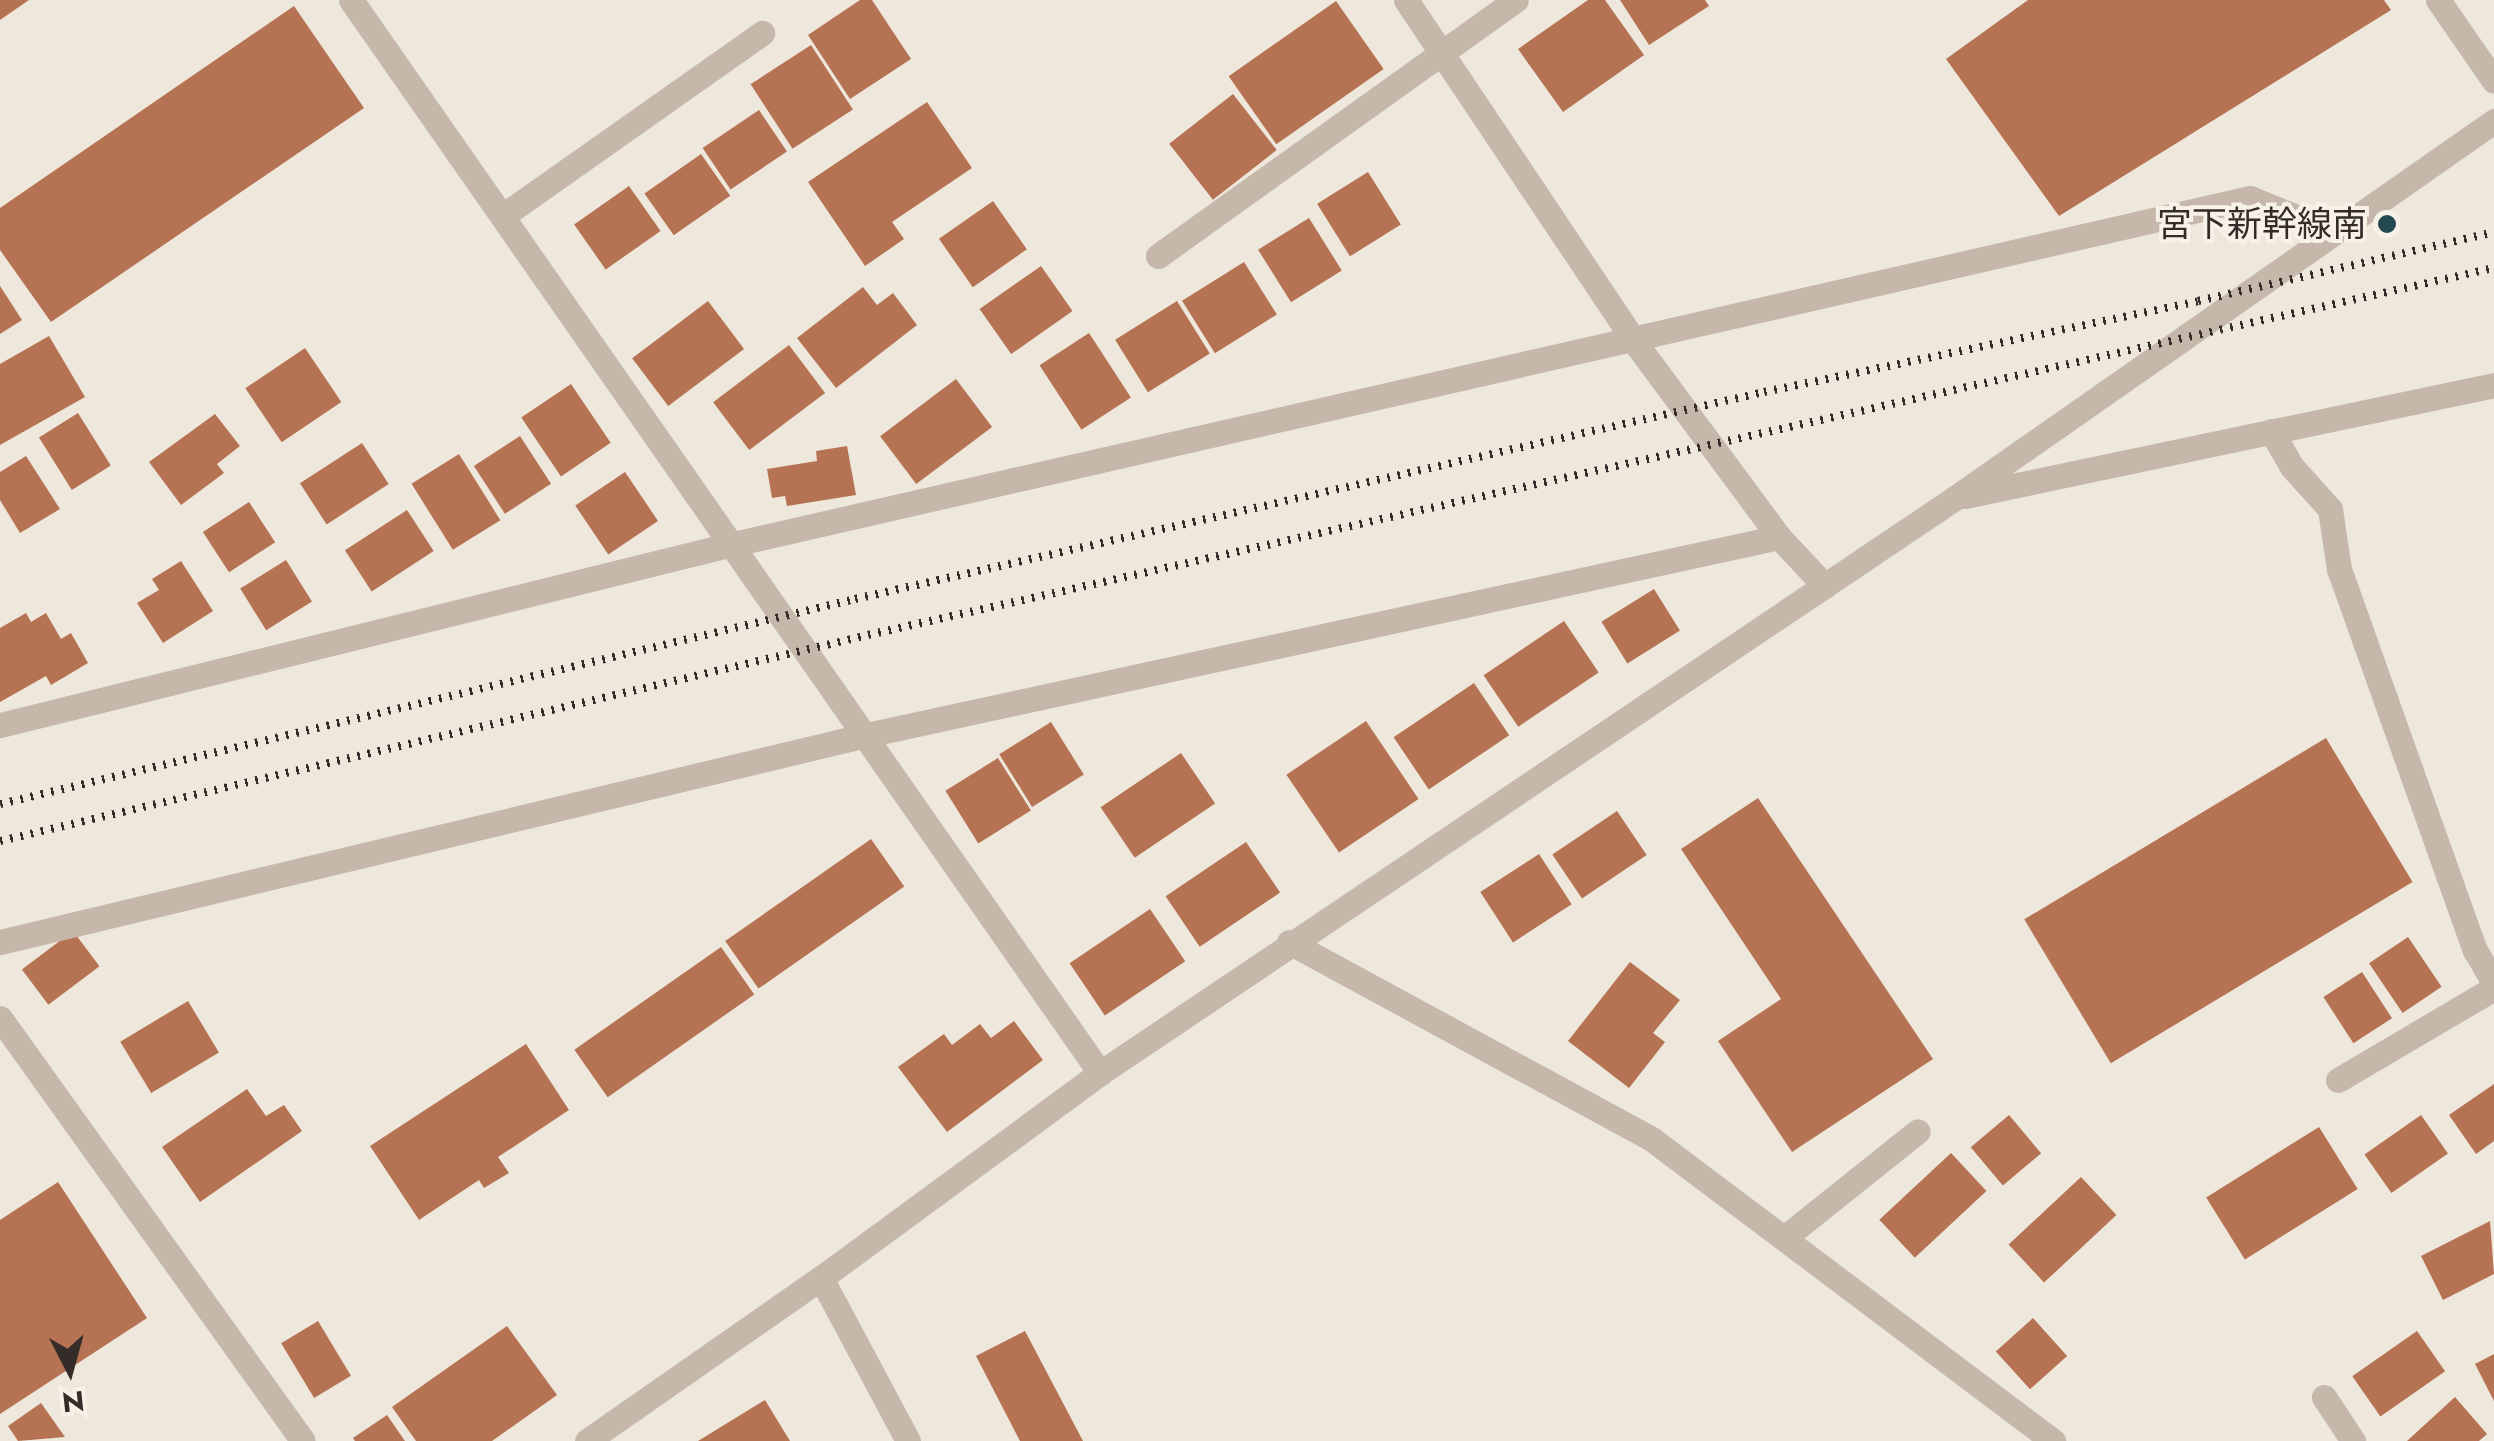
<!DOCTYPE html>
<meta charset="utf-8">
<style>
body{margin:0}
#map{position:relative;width:2494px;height:1441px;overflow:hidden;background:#eee7dc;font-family:Jost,"Noto Sans JP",sans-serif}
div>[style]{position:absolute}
.building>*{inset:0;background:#b67353;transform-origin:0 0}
.minor>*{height:25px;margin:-12.5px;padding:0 12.5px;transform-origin:12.5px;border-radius:12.5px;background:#c5b8aa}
.rail>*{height:8px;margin-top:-4px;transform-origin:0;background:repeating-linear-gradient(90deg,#332c28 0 2.5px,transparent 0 10.5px)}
.dots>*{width:28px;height:28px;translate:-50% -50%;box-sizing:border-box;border:5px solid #f7f1e8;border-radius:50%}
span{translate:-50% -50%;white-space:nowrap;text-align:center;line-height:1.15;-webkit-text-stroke:8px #f7f1e8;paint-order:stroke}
.poi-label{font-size:35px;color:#332c28}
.right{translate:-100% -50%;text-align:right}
.north{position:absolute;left:20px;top:1321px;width:100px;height:100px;-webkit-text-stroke:8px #f7f1e8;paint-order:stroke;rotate:174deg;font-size:28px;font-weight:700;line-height:40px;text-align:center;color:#332c28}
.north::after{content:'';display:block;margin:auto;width:35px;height:45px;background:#332c28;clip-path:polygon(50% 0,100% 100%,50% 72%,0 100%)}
</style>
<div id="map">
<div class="building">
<div style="clip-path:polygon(0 0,29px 0,0 20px)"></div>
<div style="clip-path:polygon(860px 0,872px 0,911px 59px,850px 99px,808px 35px)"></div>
<div style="clip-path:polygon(1588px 0,1605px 0,1644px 55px,1563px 112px,1518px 49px)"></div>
<div style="clip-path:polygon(1620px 0,1705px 0,1709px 6px,1649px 45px)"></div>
<div style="clip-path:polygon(2028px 0,2384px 0,2391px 10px,2059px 216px,1946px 59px)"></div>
<div style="left:1336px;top:1px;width:83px;height:131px;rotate:55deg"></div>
<div style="clip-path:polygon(294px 6px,364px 108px,51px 322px,0 250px,0 208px)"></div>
<div style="left:811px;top:45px;width:77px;height:72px;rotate:57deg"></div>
<div style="left:1233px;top:94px;width:71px;height:81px;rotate:52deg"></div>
<div style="clip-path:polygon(927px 102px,972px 168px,892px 222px,904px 239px,865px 266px,808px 182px)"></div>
<div style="left:759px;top:110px;width:50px;height:68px;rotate:56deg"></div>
<div style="left:701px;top:154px;width:51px;height:69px;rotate:55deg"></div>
<div style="left:1368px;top:172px;width:62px;height:60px;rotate:58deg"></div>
<div style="left:629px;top:186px;width:55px;height:67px;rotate:55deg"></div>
<div style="left:993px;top:201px;width:59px;height:66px;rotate:55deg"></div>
<div style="left:1309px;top:218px;width:62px;height:60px;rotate:58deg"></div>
<div style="left:1244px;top:262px;width:62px;height:73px;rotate:58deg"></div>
<div style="left:1041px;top:266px;width:55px;height:75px;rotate:55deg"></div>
<div style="clip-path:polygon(0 286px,22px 320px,0 334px)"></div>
<div style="clip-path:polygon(863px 287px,877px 305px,893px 293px,917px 325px,836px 388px,797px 338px)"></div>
<div style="left:708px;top:301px;width:60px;height:95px;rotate:53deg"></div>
<div style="left:1177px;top:301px;width:62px;height:73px;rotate:58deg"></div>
<div style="left:1089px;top:333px;width:77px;height:59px;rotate:57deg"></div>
<div style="clip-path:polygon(49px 336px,85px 397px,0 445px,0 364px)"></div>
<div style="left:789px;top:345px;width:60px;height:95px;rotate:53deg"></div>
<div style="left:305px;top:348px;width:65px;height:72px;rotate:56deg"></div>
<div style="left:956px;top:379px;width:60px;height:95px;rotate:53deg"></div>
<div style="left:571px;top:384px;width:71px;height:60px;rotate:56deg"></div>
<div style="left:78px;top:413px;width:62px;height:46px;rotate:58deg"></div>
<div style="clip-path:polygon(215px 414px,240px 446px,217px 464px,224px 473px,181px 505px,149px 462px)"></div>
<div style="left:520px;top:436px;width:57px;height:55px;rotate:57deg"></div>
<div style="left:362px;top:443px;width:49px;height:74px;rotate:57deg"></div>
<div style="clip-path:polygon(847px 446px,856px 495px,787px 506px,785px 496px,772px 498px,767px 469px,817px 461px,816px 451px)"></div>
<div style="left:459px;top:454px;width:78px;height:56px;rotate:58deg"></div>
<div style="clip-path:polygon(26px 456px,60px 509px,20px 533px,0 500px,0 472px)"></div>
<div style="left:625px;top:472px;width:59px;height:60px;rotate:56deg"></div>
<div style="left:249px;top:502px;width:48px;height:55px;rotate:57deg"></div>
<div style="left:407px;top:510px;width:49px;height:74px;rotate:57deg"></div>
<div style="left:286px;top:560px;width:49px;height:54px;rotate:58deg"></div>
<div style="clip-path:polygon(181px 561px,213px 611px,163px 643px,137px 603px,159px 590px,152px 579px)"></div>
<div style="left:1654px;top:589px;width:49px;height:62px;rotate:58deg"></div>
<div style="clip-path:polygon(26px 613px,31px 622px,46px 613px,61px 639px,71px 633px,88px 663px,51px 685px,46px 676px,0 702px,0 628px)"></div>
<div style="left:1564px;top:621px;width:62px;height:97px;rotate:56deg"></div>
<div style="left:1474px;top:683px;width:63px;height:97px;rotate:56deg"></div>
<div style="left:1366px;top:721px;width:94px;height:96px;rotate:56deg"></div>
<div style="left:1051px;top:722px;width:62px;height:61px;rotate:58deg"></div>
<div style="left:2326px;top:738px;width:168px;height:352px;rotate:59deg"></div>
<div style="left:1181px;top:753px;width:61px;height:97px;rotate:56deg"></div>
<div style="left:998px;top:758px;width:62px;height:62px;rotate:58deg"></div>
<div style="clip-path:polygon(1758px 798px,1933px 1059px,1792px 1152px,1718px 1041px,1781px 999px,1681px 849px)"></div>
<div style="left:1617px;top:811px;width:53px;height:78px;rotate:56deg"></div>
<div style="left:871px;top:839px;width:58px;height:178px;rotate:55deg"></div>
<div style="left:1246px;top:842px;width:61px;height:97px;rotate:56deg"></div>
<div style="left:1539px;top:854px;width:60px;height:70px;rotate:57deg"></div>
<div style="left:1150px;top:909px;width:63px;height:97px;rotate:56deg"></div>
<div style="left:73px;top:931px;width:44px;height:64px;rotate:53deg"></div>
<div style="left:2408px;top:937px;width:60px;height:47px;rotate:56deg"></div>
<div style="left:721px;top:947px;width:58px;height:179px;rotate:55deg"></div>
<div style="clip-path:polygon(1630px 962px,1680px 1000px,1653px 1033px,1665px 1042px,1629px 1088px,1568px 1041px)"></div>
<div style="left:2362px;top:972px;width:55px;height:46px;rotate:57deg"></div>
<div style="left:188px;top:1001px;width:60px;height:79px;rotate:59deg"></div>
<div style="clip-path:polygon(1014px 1021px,1043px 1060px,947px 1132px,898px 1067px,944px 1034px,952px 1045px,980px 1024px,991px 1038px)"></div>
<div style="clip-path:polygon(526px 1044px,569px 1110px,498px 1157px,509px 1173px,484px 1188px,479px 1180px,419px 1220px,370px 1146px)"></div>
<div style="clip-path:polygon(2494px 1084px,2494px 1141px,2476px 1154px,2449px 1115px)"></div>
<div style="clip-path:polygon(247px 1089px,266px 1116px,284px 1105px,302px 1131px,200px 1202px,162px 1147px)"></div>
<div style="left:2009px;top:1115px;width:50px;height:50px;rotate:50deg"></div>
<div style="left:2421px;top:1115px;width:47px;height:69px;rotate:55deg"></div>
<div style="left:2319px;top:1127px;width:73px;height:133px;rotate:58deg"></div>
<div style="left:1951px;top:1153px;width:52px;height:98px;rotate:47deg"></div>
<div style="left:2081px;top:1177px;width:52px;height:99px;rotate:47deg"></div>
<div style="clip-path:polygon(58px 1182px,147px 1318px,0 1414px,0 1220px)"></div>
<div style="clip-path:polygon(2490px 1221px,2494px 1274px,2443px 1300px,2421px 1256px)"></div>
<div style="left:2033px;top:1318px;width:51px;height:50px;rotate:48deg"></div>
<div style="left:318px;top:1321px;width:64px;height:43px;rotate:59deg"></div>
<div style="clip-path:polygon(507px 1326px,557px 1395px,492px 1441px,416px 1441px,392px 1407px)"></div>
<div style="clip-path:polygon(1025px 1331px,1083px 1441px,1020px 1441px,976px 1356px)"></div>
<div style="left:2417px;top:1331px;width:49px;height:79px;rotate:55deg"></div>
<div style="clip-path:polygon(2494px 1354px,2494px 1401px,2475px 1364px)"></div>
<div style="clip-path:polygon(2455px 1397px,2487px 1434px,2479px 1441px,2407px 1441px)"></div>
<div style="clip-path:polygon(765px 1400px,790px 1441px,698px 1441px)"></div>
<div style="clip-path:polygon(41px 1403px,65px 1437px,18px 1441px,8px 1426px)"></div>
<div style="clip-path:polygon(387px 1415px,405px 1441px,355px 1441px,353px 1438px)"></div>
</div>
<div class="minor">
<div style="left:351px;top:0;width:1309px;rotate:55.08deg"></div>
<div style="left:1406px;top:0;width:410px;rotate:56.2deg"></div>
<div style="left:1634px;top:341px;width:244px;rotate:53.5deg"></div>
<div style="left:2438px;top:0;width:98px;rotate:55.3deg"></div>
<div style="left:504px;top:215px;width:316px;rotate:-35.2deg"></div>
<div style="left:1158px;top:256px;width:440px;rotate:-35.6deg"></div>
<div style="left:2271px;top:431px;width:42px;rotate:59.7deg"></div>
<div style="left:2292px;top:467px;width:57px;rotate:47.9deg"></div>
<div style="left:2330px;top:509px;width:61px;rotate:81.5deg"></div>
<div style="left:2339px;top:569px;width:405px;rotate:70.4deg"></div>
<div style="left:2475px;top:950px;width:38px;rotate:60deg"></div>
<div style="left:1965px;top:496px;width:541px;rotate:-11.85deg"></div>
<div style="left:0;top:725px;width:751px;rotate:-13.87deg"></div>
<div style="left:729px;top:545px;width:1560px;rotate:-12.85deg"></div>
<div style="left:2250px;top:198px;width:90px;rotate:22.3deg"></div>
<div style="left:0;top:942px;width:886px;rotate:-13.44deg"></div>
<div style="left:862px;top:736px;width:938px;rotate:-12.24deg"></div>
<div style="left:1779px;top:537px;width:67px;rotate:46.8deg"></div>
<div style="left:1289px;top:942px;width:414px;rotate:28.5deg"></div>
<div style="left:1653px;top:1140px;width:501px;rotate:36.96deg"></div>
<div style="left:0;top:1018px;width:520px;rotate:54.39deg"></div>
<div style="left:2338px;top:1080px;width:181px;rotate:-30.5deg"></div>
<div style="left:1784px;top:1238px;width:171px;rotate:-38.6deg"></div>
<div style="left:821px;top:1278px;width:185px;rotate:61.9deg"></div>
<div style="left:2324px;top:1397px;width:53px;rotate:56.6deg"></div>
<div style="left:587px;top:1441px;width:285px;rotate:-34.9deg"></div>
<div style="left:821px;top:1278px;width:346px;rotate:-36.3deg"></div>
<div style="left:1100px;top:1073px;width:1030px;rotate:-33.92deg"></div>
<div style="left:1955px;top:498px;width:658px;rotate:-34.97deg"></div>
</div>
<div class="rail">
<div style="left:0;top:804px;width:879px;rotate:-13.48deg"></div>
<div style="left:855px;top:599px;width:932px;rotate:-12.83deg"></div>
<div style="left:1764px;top:392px;width:443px;rotate:-11.8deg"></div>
<div style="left:2198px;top:301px;width:304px;rotate:-13.1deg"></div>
<div style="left:0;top:841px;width:892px;rotate:-13.35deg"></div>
<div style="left:868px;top:635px;width:1667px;rotate:-12.72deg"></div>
</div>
<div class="dots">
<div style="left:2387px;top:224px;background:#23484f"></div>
</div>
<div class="poi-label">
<span class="right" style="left:2367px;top:224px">宮下新幹線南</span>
</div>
<div class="north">N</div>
</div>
